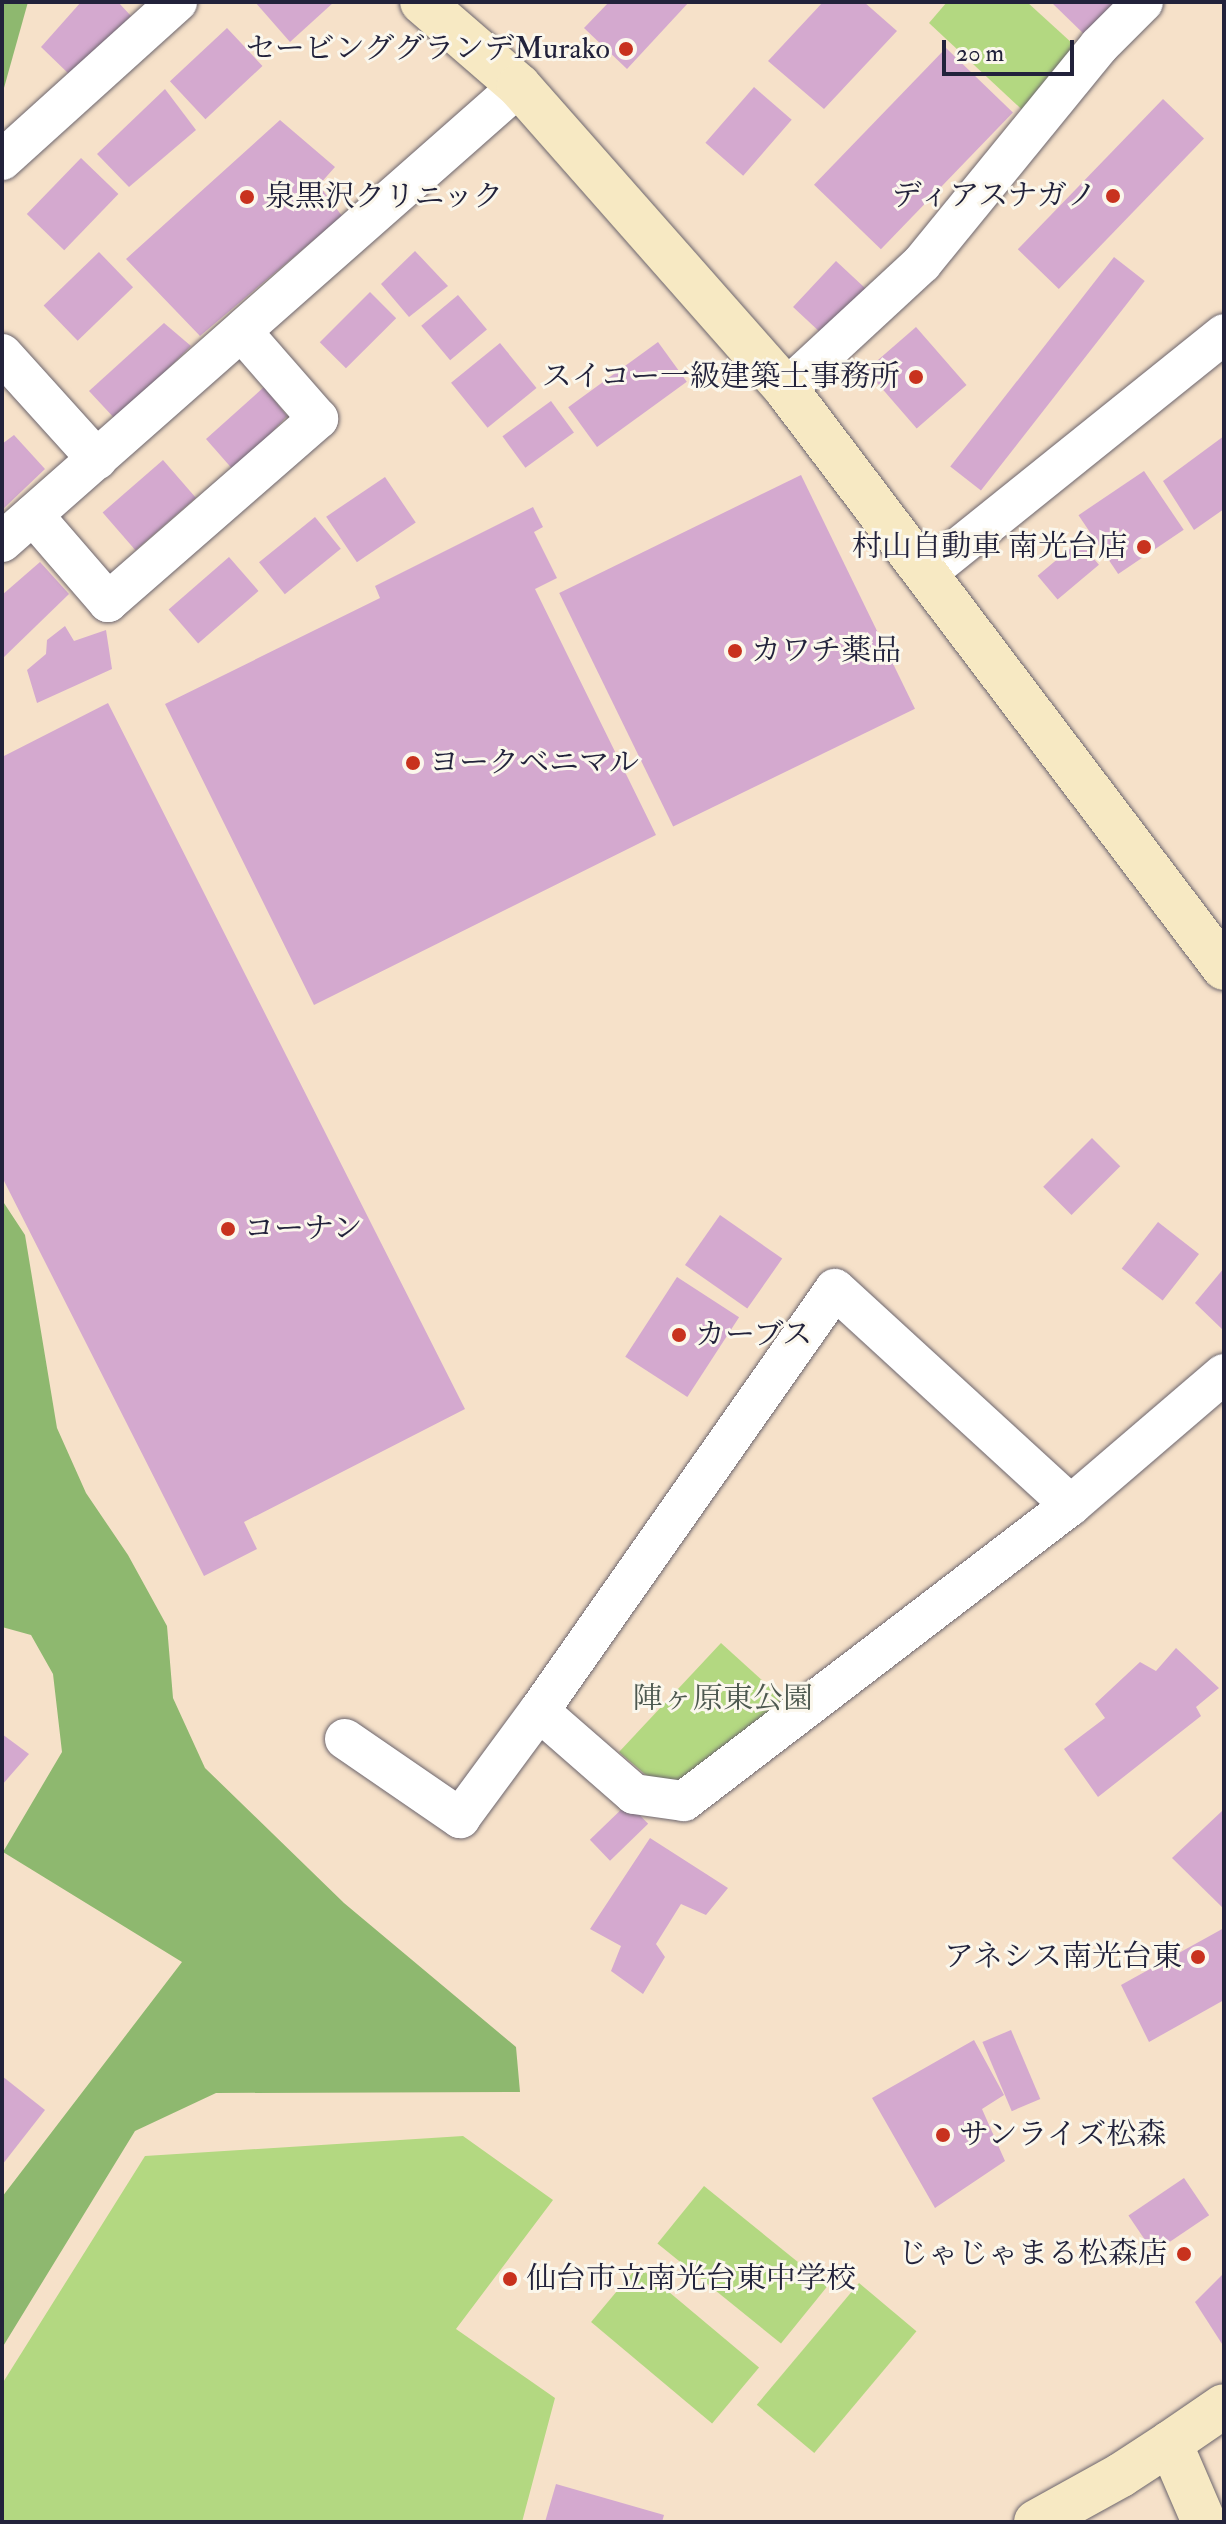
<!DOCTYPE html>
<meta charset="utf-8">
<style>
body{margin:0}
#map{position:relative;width:1226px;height:2524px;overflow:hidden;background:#f6e1c9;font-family:"IM FELL Double Pica","Noto Serif JP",serif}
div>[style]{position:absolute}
.green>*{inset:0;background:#b3d881;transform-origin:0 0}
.forest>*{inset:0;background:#8eb86f}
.building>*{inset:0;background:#d4a9cf;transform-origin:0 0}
.roads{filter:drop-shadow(0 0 2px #6c656d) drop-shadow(0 0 2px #6c656d)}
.street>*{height:40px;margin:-20px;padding:0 20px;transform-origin:20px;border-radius:20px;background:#fff}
.secondary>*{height:44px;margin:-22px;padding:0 22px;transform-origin:22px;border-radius:22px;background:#f7e9c3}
.dots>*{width:22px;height:22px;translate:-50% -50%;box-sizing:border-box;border:4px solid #fbf7ec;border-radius:50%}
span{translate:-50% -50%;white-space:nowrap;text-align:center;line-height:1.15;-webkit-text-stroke:6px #fbf7ec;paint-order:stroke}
.poi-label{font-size:30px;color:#22223b}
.right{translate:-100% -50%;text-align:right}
.left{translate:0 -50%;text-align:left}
.park-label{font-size:30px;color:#4e5950}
.frame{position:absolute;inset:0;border:4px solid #22223b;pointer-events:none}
.scale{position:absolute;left:942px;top:40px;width:132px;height:36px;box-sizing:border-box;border:4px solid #22223b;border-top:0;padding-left:10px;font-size:24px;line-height:28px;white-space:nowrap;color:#22223b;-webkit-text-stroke:6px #fbf7ec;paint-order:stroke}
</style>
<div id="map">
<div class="green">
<div style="clip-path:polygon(947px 2px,1027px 2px,1084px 54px,1031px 118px,929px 23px)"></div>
<div style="clip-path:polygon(721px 1643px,784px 1700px,683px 1784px,653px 1781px,619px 1752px)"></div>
<div style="clip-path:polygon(463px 2136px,553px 2200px,456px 2329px,555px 2398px,522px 2522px,2px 2522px,2px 2384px,145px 2156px)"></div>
<div style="left:704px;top:2186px;width:159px;height:74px;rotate:39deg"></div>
<div style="left:638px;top:2266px;width:158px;height:73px;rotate:40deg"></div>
<div style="left:859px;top:2283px;width:75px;height:159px;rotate:40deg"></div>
</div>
<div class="forest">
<div style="clip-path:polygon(2px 2px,28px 2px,2px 95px)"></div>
<div style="clip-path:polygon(2px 1200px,25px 1235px,57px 1428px,86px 1493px,128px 1555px,167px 1626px,173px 1698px,205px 1768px,344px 1903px,516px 2047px,520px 2092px,216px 2093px,135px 2131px,2px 2348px,2px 2197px,182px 1962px,3px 1852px,62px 1752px,53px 1674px,31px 1635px,2px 1627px)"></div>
</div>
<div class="building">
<div style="clip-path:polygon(81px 2px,118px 2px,131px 16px,70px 75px,41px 47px)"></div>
<div style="clip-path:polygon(255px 2px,334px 2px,290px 42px)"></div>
<div style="clip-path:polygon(609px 2px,689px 2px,627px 69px,584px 28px)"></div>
<div style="clip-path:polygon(823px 2px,864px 2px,897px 31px,824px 109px,768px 61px)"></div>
<div style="clip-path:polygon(1051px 2px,1119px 2px,1087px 37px)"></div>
<div style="left:227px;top:28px;width:52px;height:78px;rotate:47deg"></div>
<div style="left:946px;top:48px;width:93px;height:190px;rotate:44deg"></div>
<div style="left:754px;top:87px;width:50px;height:74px;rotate:41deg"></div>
<div style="clip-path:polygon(165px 89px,196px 130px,129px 187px,97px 154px)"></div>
<div style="left:1163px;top:99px;width:57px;height:209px;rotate:44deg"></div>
<div style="clip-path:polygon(280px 120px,335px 167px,319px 185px,342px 216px,200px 336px,126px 259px)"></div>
<div style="left:81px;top:158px;width:52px;height:78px;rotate:44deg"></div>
<div style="clip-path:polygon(415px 251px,448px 286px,409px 317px,381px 284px)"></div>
<div style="left:99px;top:252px;width:49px;height:77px;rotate:46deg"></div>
<div style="left:1114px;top:257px;width:39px;height:266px;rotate:38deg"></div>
<div style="left:836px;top:261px;width:44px;height:63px;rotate:43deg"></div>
<div style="left:370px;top:292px;width:37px;height:71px;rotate:45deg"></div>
<div style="left:458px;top:295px;width:45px;height:48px;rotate:50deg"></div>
<div style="clip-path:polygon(164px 323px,191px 346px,116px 420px,89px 391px)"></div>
<div style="left:916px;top:327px;width:77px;height:66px;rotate:49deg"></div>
<div style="left:658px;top:342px;width:49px;height:111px;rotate:54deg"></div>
<div style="left:500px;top:343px;width:58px;height:63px;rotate:51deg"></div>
<div style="clip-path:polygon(264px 387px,287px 416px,235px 472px,206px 439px)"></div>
<div style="left:551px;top:401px;width:39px;height:60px;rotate:54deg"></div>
<div style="clip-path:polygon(14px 435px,45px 469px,2px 510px,2px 444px)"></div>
<div style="clip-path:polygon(1224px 436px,1224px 509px,1194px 530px,1163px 481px)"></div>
<div style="left:163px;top:460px;width:50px;height:80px;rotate:49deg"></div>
<div style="left:1144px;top:471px;width:71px;height:79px;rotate:56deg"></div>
<div style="left:801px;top:475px;width:260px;height:269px;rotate:64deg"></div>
<div style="left:385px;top:477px;width:55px;height:71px;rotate:56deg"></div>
<div style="clip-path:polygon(533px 507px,543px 527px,534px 532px,557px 578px,535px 589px,656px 835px,314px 1005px,165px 704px,380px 598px,375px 586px)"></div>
<div style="left:315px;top:517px;width:41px;height:72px;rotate:51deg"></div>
<div style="left:1079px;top:541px;width:31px;height:54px;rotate:50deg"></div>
<div style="left:229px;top:557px;width:45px;height:80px;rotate:49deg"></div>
<div style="clip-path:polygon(40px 562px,69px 594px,2px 659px,2px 595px)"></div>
<div style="clip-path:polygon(65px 626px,74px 641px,106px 630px,112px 669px,37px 703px,27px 670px,46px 654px,47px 640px)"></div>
<div style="clip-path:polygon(108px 703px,465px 1409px,244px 1522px,257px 1549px,204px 1576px,2px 1177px,2px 757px)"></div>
<div style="left:1092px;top:1138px;width:40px;height:69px;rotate:45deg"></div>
<div style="left:720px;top:1215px;width:76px;height:61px;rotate:35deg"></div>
<div style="left:1158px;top:1222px;width:52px;height:59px;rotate:38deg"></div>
<div style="clip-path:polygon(1224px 1268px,1224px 1331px,1195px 1303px)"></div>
<div style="left:677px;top:1277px;width:74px;height:95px;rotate:33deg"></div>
<div style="clip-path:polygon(1176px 1648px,1219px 1688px,1196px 1707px,1201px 1716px,1098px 1797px,1064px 1749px,1105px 1718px,1095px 1704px,1140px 1662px,1156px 1671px)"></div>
<div style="clip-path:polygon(2px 1734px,29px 1754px,2px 1785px)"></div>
<div style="left:628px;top:1803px;width:29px;height:53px;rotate:46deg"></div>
<div style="clip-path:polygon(1222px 1811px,1224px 1813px,1224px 1909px,1172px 1858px)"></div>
<div style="clip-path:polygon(650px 1838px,728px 1888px,706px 1915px,681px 1904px,656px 1944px,665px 1957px,643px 1994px,611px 1971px,621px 1946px,590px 1929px)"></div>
<div style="clip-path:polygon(1224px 1928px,1224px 2000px,1149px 2042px,1121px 1985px)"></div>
<div style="left:1011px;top:2030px;width:75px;height:31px;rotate:67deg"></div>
<div style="clip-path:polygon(974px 2040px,1004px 2095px,982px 2109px,1005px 2161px,935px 2208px,872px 2098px)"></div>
<div style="clip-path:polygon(2px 2076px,45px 2110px,2px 2165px)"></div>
<div style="left:1184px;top:2178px;width:45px;height:67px;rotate:56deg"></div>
<div style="clip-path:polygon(1224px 2273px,1224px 2347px,1195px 2302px)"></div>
<div style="clip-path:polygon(556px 2484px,664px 2515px,662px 2522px,545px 2522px)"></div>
</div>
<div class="roads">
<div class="street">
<div style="left:2px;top:160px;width:236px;rotate:-42.1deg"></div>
<div style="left:2px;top:354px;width:142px;rotate:47.9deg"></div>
<div style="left:786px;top:389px;width:185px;rotate:-42.8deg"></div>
<div style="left:922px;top:263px;width:280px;rotate:-50.8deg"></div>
<div style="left:1099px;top:46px;width:62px;rotate:-45deg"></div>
<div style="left:33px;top:515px;width:115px;rotate:49.2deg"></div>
<div style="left:108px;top:602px;width:279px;rotate:-41.1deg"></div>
<div style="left:318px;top:419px;width:116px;rotate:-131.1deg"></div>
<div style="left:2px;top:542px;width:689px;rotate:-41.41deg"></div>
<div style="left:927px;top:573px;width:381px;rotate:-38.8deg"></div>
<div style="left:539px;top:1711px;width:126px;rotate:41.1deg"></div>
<div style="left:634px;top:1794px;width:50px;rotate:8deg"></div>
<div style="left:684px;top:1801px;width:487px;rotate:-37.4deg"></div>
<div style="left:1071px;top:1505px;width:201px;rotate:-40.6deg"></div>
<div style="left:345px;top:1739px;width:140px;rotate:34.5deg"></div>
<div style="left:460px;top:1818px;width:133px;rotate:-53.6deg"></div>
<div style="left:539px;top:1711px;width:515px;rotate:-54.95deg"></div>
<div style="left:835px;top:1289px;width:320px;rotate:42.5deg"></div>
</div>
<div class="secondary">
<div style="left:422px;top:2px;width:128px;rotate:40.9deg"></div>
<div style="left:519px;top:86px;width:404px;rotate:48.6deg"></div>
<div style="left:786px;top:389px;width:726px;rotate:52.89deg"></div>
<div style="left:1036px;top:2522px;width:97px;rotate:-28.9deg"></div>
<div style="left:1121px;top:2475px;width:59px;rotate:-33.1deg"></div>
<div style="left:1204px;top:2522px;width:86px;rotate:-113.3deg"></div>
<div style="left:1170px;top:2443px;width:65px;rotate:-34.4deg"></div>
</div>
</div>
<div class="dots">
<div style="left:626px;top:49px;background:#c8321e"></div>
<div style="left:1113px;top:196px;background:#c8321e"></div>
<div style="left:247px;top:197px;background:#c8321e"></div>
<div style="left:916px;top:377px;background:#c8321e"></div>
<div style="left:1144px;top:547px;background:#c8321e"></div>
<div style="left:735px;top:651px;background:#c8321e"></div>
<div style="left:413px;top:763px;background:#c8321e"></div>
<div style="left:228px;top:1229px;background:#c8321e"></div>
<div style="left:679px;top:1335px;background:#c8321e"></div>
<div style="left:1198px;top:1957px;background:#c8321e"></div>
<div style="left:943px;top:2135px;background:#c8321e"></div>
<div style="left:1184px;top:2254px;background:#c8321e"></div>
<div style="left:510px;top:2279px;background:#c8321e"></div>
</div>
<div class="poi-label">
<span class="right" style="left:610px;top:49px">セービンググランデMurako</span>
<span class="right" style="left:1097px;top:196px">ディアスナガノ</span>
<span class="left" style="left:265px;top:197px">泉黒沢クリニック</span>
<span class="right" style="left:900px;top:377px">スイコー一級建築士事務所</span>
<span class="right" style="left:1128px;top:547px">村山自動車 南光台店</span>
<span class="left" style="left:751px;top:651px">カワチ薬品</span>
<span class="left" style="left:429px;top:763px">ヨークベニマル</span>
<span class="left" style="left:244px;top:1229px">コーナン</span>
<span class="left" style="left:695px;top:1335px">カーブス</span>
<span class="right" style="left:1182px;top:1957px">アネシス南光台東</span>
<span class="left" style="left:959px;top:2135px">サンライズ松森</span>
<span class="right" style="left:1168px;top:2254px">じゃじゃまる松森店</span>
<span class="left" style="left:526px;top:2279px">仙台市立南光台東中学校</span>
</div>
<div class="park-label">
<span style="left:723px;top:1699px">陣ヶ原東公園</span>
</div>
<div class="frame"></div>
<div class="scale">20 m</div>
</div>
